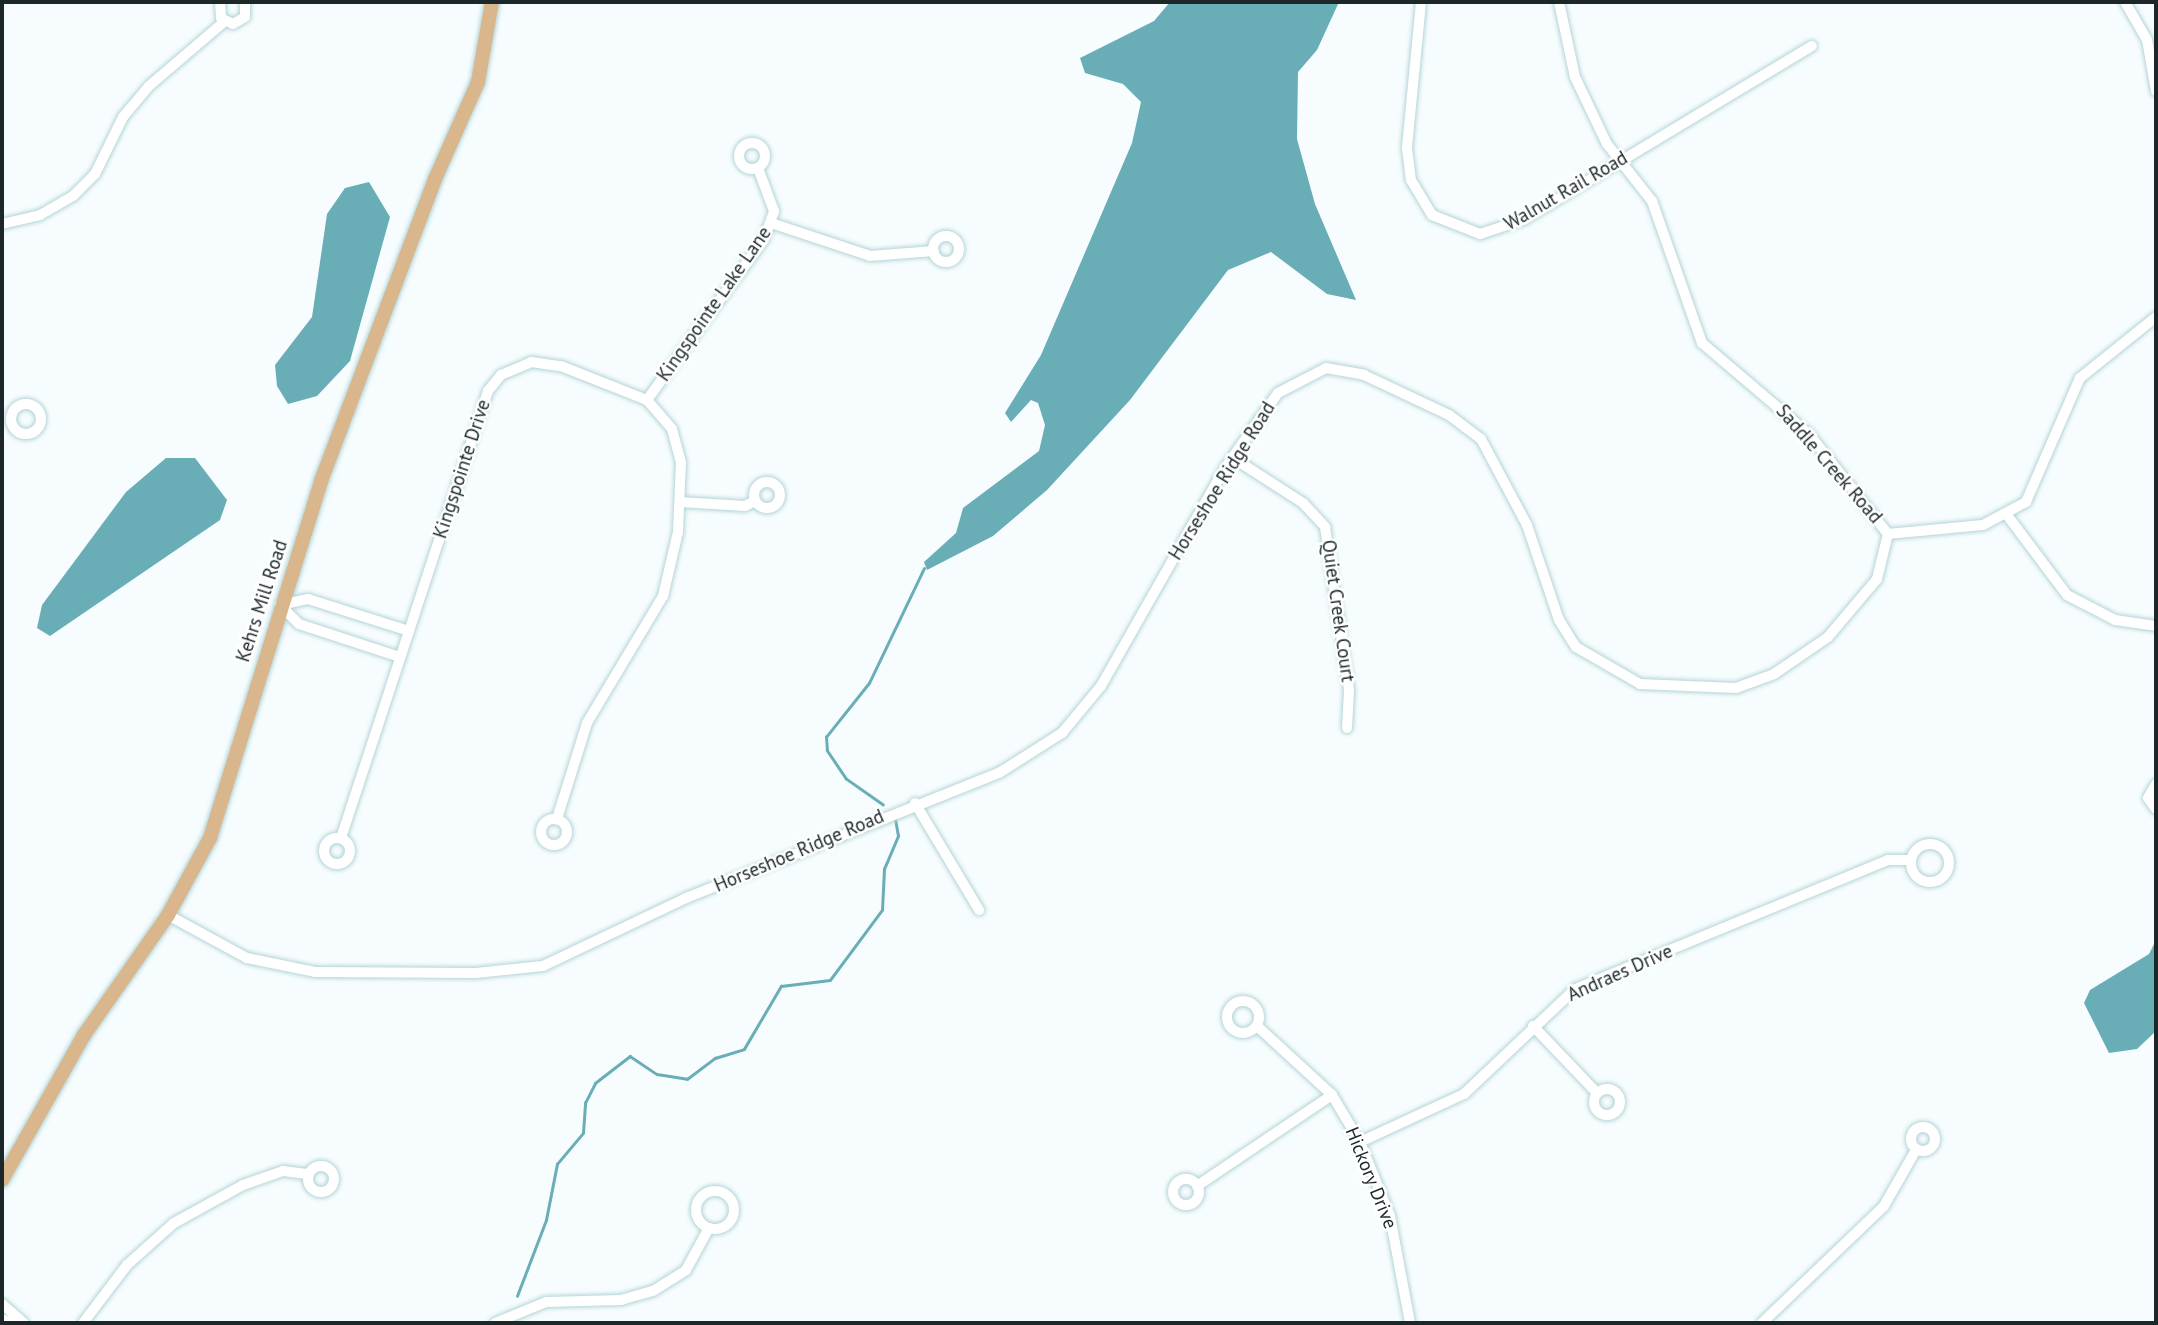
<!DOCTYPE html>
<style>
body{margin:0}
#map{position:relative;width:2158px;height:1325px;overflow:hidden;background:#f7fdfe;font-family:"PT Sans",sans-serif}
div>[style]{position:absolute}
.water>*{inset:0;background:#69aeb7}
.stream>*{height:2.5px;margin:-1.25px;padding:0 1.25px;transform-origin:1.25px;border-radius:1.25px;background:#69aeb7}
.roads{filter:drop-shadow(0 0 2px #b4d4d8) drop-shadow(0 0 2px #b4d4d8)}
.minor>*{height:10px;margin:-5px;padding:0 5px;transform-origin:5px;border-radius:5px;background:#fff}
.minor>.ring{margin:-5px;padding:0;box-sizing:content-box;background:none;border:10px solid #fff;border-radius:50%}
.major>*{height:14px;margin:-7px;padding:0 7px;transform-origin:7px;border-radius:7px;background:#d9b68b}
span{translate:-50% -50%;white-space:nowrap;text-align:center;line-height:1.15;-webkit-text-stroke:5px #fff;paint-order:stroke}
.street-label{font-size:19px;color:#1b2729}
.frame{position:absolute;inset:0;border:4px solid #1b2729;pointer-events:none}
</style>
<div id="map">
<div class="water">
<div style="clip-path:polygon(1170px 2px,1339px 2px,1317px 50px,1298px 72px,1297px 139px,1315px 204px,1356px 300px,1327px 294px,1271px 252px,1228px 270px,1130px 400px,1047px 490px,993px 536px,927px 570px,924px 562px,956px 533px,963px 508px,1039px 451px,1045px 425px,1038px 403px,1031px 400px,1011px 422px,1005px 413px,1041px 355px,1132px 143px,1141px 102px,1123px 84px,1085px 73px,1080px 58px,1154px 21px)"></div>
<div style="clip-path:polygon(369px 182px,390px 217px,350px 361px,317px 396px,288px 404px,277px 386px,275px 365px,312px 317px,327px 214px,345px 188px)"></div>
<div style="clip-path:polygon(166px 458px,195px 458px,227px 500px,220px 520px,50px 636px,37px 628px,42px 605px,126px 492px)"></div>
<div style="clip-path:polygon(2156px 940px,2156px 1031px,2137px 1049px,2109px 1053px,2084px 1003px,2090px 990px,2149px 954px)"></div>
</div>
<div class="stream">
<div style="left:883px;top:805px;width:45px;rotate:-144.9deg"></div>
<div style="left:846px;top:779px;width:34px;rotate:-124deg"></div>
<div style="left:827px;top:751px;width:14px;rotate:-94deg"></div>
<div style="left:826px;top:737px;width:69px;rotate:-51.5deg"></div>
<div style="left:869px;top:683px;width:127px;rotate:-64.4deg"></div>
<div style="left:517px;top:1296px;width:81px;rotate:-69.1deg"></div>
<div style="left:546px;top:1220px;width:57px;rotate:-78.9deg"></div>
<div style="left:557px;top:1164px;width:40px;rotate:-50deg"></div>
<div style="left:583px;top:1133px;width:30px;rotate:-86deg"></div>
<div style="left:585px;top:1103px;width:22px;rotate:-63deg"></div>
<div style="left:595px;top:1083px;width:44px;rotate:-37.6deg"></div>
<div style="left:630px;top:1056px;width:32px;rotate:34deg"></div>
<div style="left:657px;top:1074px;width:30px;rotate:9deg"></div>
<div style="left:687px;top:1079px;width:35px;rotate:-37deg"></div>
<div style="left:715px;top:1058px;width:30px;rotate:-17deg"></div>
<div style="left:744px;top:1049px;width:73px;rotate:-59.6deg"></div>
<div style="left:781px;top:986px;width:49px;rotate:-7deg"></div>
<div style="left:830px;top:980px;width:87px;rotate:-53.4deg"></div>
<div style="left:882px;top:910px;width:41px;rotate:-87.2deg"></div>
<div style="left:884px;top:869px;width:36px;rotate:-67deg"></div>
<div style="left:898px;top:836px;width:17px;rotate:-100deg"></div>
</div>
<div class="roads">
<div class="minor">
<div style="left:220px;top:2px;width:16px;rotate:86deg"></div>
<div style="left:221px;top:18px;width:13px;rotate:27deg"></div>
<div style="left:233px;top:24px;width:14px;rotate:-30deg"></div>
<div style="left:245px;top:17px;width:15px;rotate:-90deg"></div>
<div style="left:1421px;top:2px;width:147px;rotate:95.5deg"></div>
<div style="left:1407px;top:148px;width:32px;rotate:83deg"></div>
<div style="left:1411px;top:180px;width:41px;rotate:59deg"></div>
<div style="left:1432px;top:215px;width:52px;rotate:21.6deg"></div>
<div style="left:1480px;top:234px;width:47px;rotate:-18.4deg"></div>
<div style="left:1525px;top:219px;width:335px;rotate:-31.1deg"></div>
<div style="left:1559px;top:2px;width:77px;rotate:78deg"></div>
<div style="left:1575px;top:77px;width:74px;rotate:64.5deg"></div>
<div style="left:1607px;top:144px;width:73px;rotate:51.7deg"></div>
<div style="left:1652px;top:201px;width:151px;rotate:70.6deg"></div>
<div style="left:1702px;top:343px;width:140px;rotate:40.4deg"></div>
<div style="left:1809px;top:434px;width:127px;rotate:51.7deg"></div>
<div style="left:2125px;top:2px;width:44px;rotate:59.9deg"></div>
<div style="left:2147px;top:40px;width:52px;rotate:80deg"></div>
<div class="ring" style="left:739px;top:143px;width:16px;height:16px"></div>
<div style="left:771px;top:223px;width:104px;rotate:18.4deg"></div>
<div style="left:870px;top:256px;width:64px;rotate:-4.5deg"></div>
<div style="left:2px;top:224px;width:39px;rotate:-13deg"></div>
<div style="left:40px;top:215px;width:38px;rotate:-30deg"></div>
<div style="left:73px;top:196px;width:31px;rotate:-45deg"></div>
<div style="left:95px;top:174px;width:64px;rotate:-63.8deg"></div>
<div style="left:123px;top:117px;width:40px;rotate:-50deg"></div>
<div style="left:149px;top:86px;width:100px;rotate:-40.5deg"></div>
<div class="ring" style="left:933px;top:236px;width:16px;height:16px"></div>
<div style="left:647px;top:400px;width:199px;rotate:-54deg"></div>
<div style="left:764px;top:239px;width:30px;rotate:-70deg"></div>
<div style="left:774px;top:211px;width:46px;rotate:-110.4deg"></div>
<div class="ring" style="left:11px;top:404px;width:20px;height:20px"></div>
<div style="left:1233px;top:458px;width:83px;rotate:32.7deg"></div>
<div style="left:1303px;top:503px;width:33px;rotate:47deg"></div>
<div style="left:1325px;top:527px;width:165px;rotate:81.6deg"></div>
<div style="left:1349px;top:690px;width:38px;rotate:93deg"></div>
<div class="ring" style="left:754px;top:482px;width:16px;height:16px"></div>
<div style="left:680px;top:502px;width:65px;rotate:3.5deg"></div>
<div style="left:745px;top:506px;width:11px;rotate:-27deg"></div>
<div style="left:2007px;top:515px;width:100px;rotate:53.1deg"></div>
<div style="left:2067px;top:595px;width:54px;rotate:27.5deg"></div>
<div style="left:2115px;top:620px;width:41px;rotate:8.3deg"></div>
<div style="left:280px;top:605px;width:29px;rotate:-12deg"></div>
<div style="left:308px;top:599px;width:106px;rotate:17.6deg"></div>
<div style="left:280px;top:605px;width:27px;rotate:45deg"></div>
<div style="left:299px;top:624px;width:106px;rotate:18.1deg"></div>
<div style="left:2156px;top:784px;width:16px;rotate:120deg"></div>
<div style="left:2148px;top:798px;width:14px;rotate:54deg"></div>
<div style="left:915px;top:803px;width:125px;rotate:59.1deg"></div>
<div class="ring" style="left:541px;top:819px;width:16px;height:16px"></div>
<div style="left:341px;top:838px;width:471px;rotate:-71.8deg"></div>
<div style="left:488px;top:391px;width:21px;rotate:-51deg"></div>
<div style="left:501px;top:375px;width:33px;rotate:-23deg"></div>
<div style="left:531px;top:362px;width:30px;rotate:8deg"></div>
<div style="left:561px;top:366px;width:92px;rotate:21.6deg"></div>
<div style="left:647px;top:400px;width:38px;rotate:49deg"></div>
<div style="left:672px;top:429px;width:34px;rotate:75deg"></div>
<div style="left:681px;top:462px;width:70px;rotate:92.5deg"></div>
<div style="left:678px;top:532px;width:66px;rotate:103.2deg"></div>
<div style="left:663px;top:596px;width:148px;rotate:120.9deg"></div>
<div style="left:587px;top:723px;width:101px;rotate:107.4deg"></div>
<div class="ring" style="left:324px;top:838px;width:16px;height:16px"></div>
<div class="ring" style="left:1911px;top:844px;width:28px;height:28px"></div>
<div style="left:168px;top:915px;width:90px;rotate:28.6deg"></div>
<div style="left:247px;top:958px;width:69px;rotate:11.6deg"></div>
<div style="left:315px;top:972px;width:161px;rotate:0.4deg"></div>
<div style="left:476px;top:973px;width:67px;rotate:-6deg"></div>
<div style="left:543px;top:966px;width:158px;rotate:-25.4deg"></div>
<div style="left:686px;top:898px;width:337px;rotate:-21.8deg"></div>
<div style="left:999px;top:773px;width:75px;rotate:-32.4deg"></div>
<div style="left:1062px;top:733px;width:61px;rotate:-50.3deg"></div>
<div style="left:1101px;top:686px;width:251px;rotate:-60.4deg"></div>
<div style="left:1225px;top:468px;width:92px;rotate:-54.8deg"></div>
<div style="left:1278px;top:393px;width:54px;rotate:-27.5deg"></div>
<div style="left:1326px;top:368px;width:39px;rotate:10deg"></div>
<div style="left:1364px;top:375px;width:94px;rotate:25.2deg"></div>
<div style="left:1449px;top:415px;width:40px;rotate:37deg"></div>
<div style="left:1481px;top:439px;width:98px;rotate:61.9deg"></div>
<div style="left:1527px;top:525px;width:100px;rotate:71.4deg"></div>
<div style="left:1559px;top:620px;width:32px;rotate:58deg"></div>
<div style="left:1576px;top:647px;width:74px;rotate:30deg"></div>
<div style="left:1640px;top:684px;width:96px;rotate:2.4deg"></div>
<div style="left:1736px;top:688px;width:40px;rotate:-20.2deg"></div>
<div style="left:1774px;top:674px;width:65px;rotate:-34.4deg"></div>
<div style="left:1828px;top:637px;width:76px;rotate:-49.8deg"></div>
<div style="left:1877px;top:579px;width:46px;rotate:-76.3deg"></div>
<div style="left:1888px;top:534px;width:95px;rotate:-5.4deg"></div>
<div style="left:1983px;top:525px;width:49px;rotate:-28.1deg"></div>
<div style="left:2026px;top:502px;width:135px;rotate:-66.5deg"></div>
<div style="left:2080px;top:378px;width:97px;rotate:-38.8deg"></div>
<div class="ring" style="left:1227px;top:1001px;width:22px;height:22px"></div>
<div style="left:1257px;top:1026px;width:102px;rotate:42.6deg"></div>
<div style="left:1332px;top:1095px;width:55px;rotate:59.2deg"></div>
<div style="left:1360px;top:1142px;width:80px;rotate:67.9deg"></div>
<div style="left:1390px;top:1216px;width:109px;rotate:79.4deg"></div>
<div style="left:1533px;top:1026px;width:93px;rotate:46.3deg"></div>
<div class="ring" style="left:1594px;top:1089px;width:16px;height:16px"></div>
<div class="ring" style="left:1911px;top:1127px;width:14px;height:14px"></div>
<div style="left:1360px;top:1142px;width:115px;rotate:-24.8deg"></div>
<div style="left:1464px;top:1094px;width:153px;rotate:-43.4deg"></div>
<div style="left:1575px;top:989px;width:339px;rotate:-22.4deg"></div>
<div style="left:1888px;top:860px;width:23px"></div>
<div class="ring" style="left:308px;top:1166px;width:16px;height:16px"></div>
<div class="ring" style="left:1173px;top:1179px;width:16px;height:16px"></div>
<div style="left:1197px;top:1186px;width:163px;rotate:-34deg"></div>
<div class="ring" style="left:696px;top:1191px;width:28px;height:28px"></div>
<div style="left:2px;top:1304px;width:29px;rotate:41deg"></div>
<div style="left:2px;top:1319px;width:11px;rotate:22deg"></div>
<div style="left:83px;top:1323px;width:73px;rotate:-52.8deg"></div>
<div style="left:127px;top:1265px;width:63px;rotate:-41.8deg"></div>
<div style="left:174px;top:1223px;width:79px;rotate:-28.8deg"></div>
<div style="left:243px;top:1185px;width:42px;rotate:-19.3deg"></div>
<div style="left:283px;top:1171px;width:26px;rotate:7deg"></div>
<div style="left:495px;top:1323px;width:55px;rotate:-22.4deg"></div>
<div style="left:546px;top:1302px;width:75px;rotate:-1.5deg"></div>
<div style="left:621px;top:1300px;width:33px;rotate:-16deg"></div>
<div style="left:653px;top:1291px;width:39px;rotate:-32deg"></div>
<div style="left:686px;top:1270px;width:48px;rotate:-61.3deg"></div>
<div style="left:1762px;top:1323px;width:169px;rotate:-43.8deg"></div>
<div style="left:1884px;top:1206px;width:64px;rotate:-60.3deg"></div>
</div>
<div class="major">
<div style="left:2px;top:1180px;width:167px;rotate:-60.5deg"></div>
<div style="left:84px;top:1035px;width:146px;rotate:-55deg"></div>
<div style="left:168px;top:915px;width:88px;rotate:-61.4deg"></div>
<div style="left:210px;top:838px;width:374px;rotate:-72.7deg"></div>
<div style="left:321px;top:481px;width:323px;rotate:-69.3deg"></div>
<div style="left:435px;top:179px;width:106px;rotate:-66.1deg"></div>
<div style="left:478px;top:82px;width:81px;rotate:-80.1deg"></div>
</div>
</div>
<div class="street-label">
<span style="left:1566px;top:191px;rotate:-30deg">Walnut Rail Road</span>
<span style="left:714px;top:304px;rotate:-55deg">Kingspointe Lake Lane</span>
<span style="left:1829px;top:464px;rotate:49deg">Saddle Creek Road</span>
<span style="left:462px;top:469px;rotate:-72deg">Kingspointe Drive</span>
<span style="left:1222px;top:481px;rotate:-58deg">Horseshoe Ridge Road</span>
<span style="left:262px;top:601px;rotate:-72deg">Kehrs Mill Road</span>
<span style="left:1338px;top:611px;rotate:82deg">Quiet Creek Court</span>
<span style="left:799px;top:851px;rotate:-23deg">Horseshoe Ridge Road</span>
<span style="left:1620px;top:973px;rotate:-24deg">Andraes Drive</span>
<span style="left:1371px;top:1178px;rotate:68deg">Hickory Drive</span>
</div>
<div class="frame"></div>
</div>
